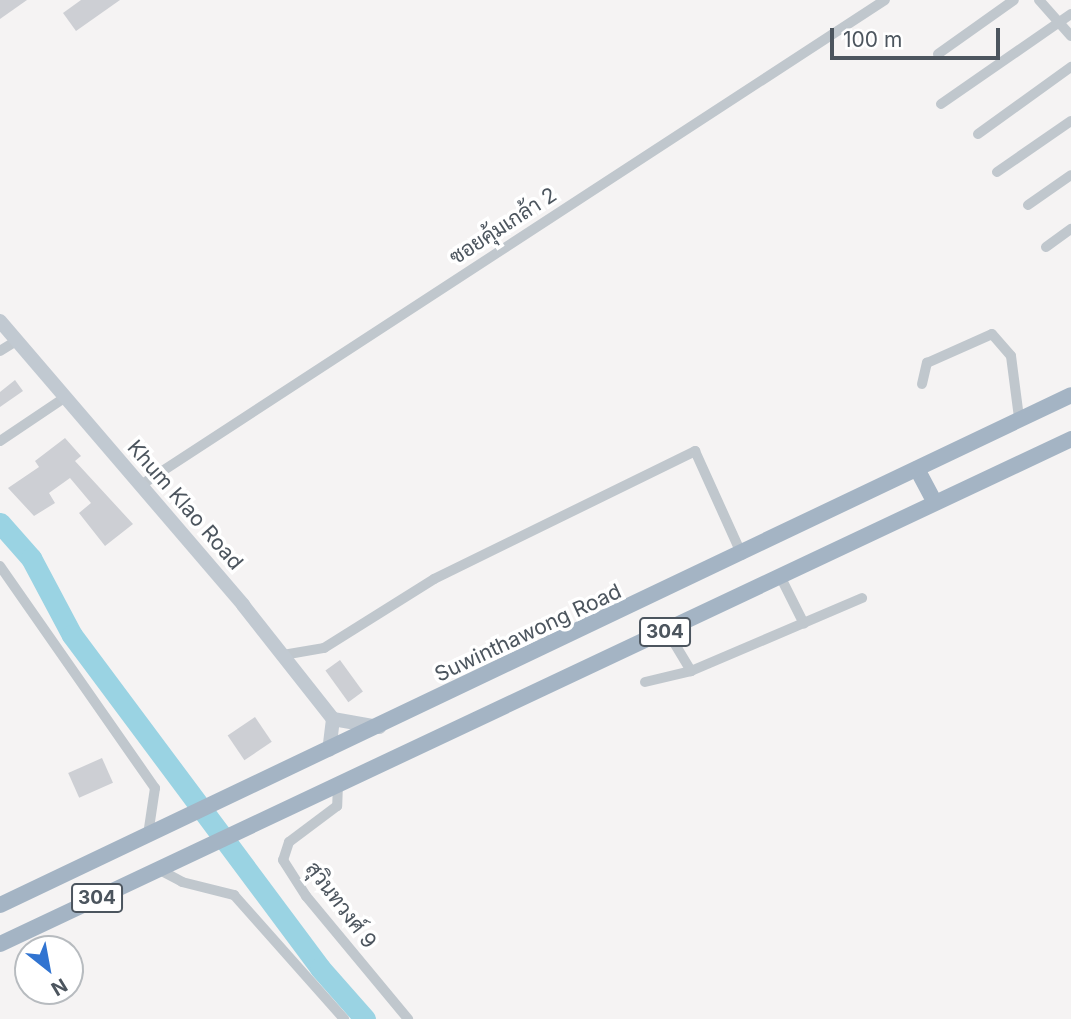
<!DOCTYPE html>
<meta charset="utf-8">
<style>
body{margin:0}
#map{position:relative;width:1071px;height:1019px;overflow:hidden;background:#f5f3f3;font-family:Inter,Sarabun,sans-serif}
div>[style]{position:absolute}
.river>*{height:21px;margin:-10.5px;padding:0 10.5px;transform-origin:10.5px;border-radius:10.5px;background:#9ad3e3}
.building>*{inset:0;background:#cdcfd4;transform-origin:0 0}
.minor>*{height:10px;margin:-5px;padding:0 5px;transform-origin:5px;border-radius:5px;background:#c0c7cd}
.secondary>*{height:14px;margin:-7px;padding:0 7px;transform-origin:7px;border-radius:7px;background:#c1c9d1}
.trunk>*{height:16px;margin:-8px;padding:0 8px;transform-origin:8px;border-radius:8px;background:#a4b4c4}
span{translate:-50% -50%;white-space:nowrap;text-align:center;line-height:1.15;-webkit-text-stroke:7px #fff;paint-order:stroke}
.shield-label span{padding:2px 5px;background:#fff;border:2px solid;border-radius:5px;-webkit-text-stroke-width:0}
.shield-label{font-size:19px;color:#4c555e;font-weight:700}
.street-label{font-size:21px;color:#4c555e}
.north{position:absolute;left:14px;top:935px;width:70px;height:70px;box-sizing:border-box;background:#fff;border:2px solid #b7bbbf;border-radius:50%;rotate:149deg;font-size:19px;font-weight:700;line-height:28px;text-align:center;color:#4c555e}
.north::after{content:'';display:block;margin:auto;width:24px;height:32px;background:#3174d1;clip-path:polygon(50% 0,100% 100%,50% 72%,0 100%)}
.scale{position:absolute;left:830px;top:28px;width:170px;height:32px;box-sizing:border-box;border:4px solid #4c555e;border-top:0;padding-left:9px;font-size:21px;line-height:24px;white-space:nowrap;color:#4c555e;-webkit-text-stroke:5px #fff;paint-order:stroke}
</style>
<div id="map">
<div class="river">
<div style="left:0;top:523px;width:47px;rotate:48.5deg"></div>
<div style="left:31px;top:558px;width:87px;rotate:62deg"></div>
<div style="left:72px;top:635px;width:415px;rotate:53.3deg"></div>
<div style="left:320px;top:968px;width:68px;rotate:48.6deg"></div>
</div>
<div class="building">
<div style="clip-path:polygon(0 0,27px 0,0 19px)"></div>
<div style="clip-path:polygon(81px 0,120px 0,76px 31px,63px 13px)"></div>
<div style="clip-path:polygon(15px 380px,23px 391px,0 407px,0 392px)"></div>
<div style="clip-path:polygon(65px 438px,81px 456px,75px 461px,133px 524px,105px 546px,79px 513px,91px 503px,70px 478px,49px 493px,55px 503px,34px 516px,8px 488px,39px 467px,35px 461px)"></div>
<div style="left:340px;top:660px;width:39px;height:18px;rotate:54deg"></div>
<div style="left:255px;top:717px;width:30px;height:33px;rotate:56deg"></div>
<div style="left:102px;top:758px;width:27px;height:37px;rotate:66deg"></div>
</div>
<div class="minor">
<div style="left:1039px;top:0;width:48px;rotate:48.4deg"></div>
<div style="left:938px;top:54px;width:93px;rotate:-35.4deg"></div>
<div style="left:941px;top:104px;width:158px;rotate:-34.7deg"></div>
<div style="left:978px;top:134px;width:115px;rotate:-35.8deg"></div>
<div style="left:997px;top:172px;width:90px;rotate:-34.6deg"></div>
<div style="left:1028px;top:205px;width:52px;rotate:-34.9deg"></div>
<div style="left:1046px;top:247px;width:31px;rotate:-36deg"></div>
<div style="left:0;top:351px;width:19px;rotate:-32deg"></div>
<div style="left:922px;top:384px;width:22px;rotate:-77deg"></div>
<div style="left:927px;top:363px;width:71px;rotate:-24deg"></div>
<div style="left:992px;top:334px;width:29px;rotate:49deg"></div>
<div style="left:1011px;top:356px;width:63px;rotate:82.6deg"></div>
<div style="left:0;top:441px;width:77px;rotate:-33.9deg"></div>
<div style="left:141px;top:485px;width:888px;rotate:-33.1deg"></div>
<div style="left:0;top:566px;width:271px;rotate:55.1deg"></div>
<div style="left:155px;top:788px;width:48px;rotate:98.5deg"></div>
<div style="left:781px;top:578px;width:51px;rotate:63.4deg"></div>
<div style="left:667px;top:631px;width:47px;rotate:59deg"></div>
<div style="left:283px;top:655px;width:42px;rotate:-9.7deg"></div>
<div style="left:324px;top:648px;width:130px;rotate:-32.1deg"></div>
<div style="left:434px;top:579px;width:291px;rotate:-26.1deg"></div>
<div style="left:695px;top:451px;width:114px;rotate:65.7deg"></div>
<div style="left:645px;top:682px;width:47px;rotate:-13.4deg"></div>
<div style="left:691px;top:671px;width:186px;rotate:-23.1deg"></div>
<div style="left:338px;top:783px;width:23px;rotate:92deg"></div>
<div style="left:337px;top:806px;width:60px;rotate:143.1deg"></div>
<div style="left:289px;top:842px;width:19px;rotate:108deg"></div>
<div style="left:283px;top:860px;width:43px;rotate:57.4deg"></div>
<div style="left:306px;top:896px;width:160px;rotate:50.3deg"></div>
<div style="left:158px;top:869px;width:27px;rotate:28deg"></div>
<div style="left:182px;top:882px;width:54px;rotate:14deg"></div>
<div style="left:234px;top:895px;width:166px;rotate:48.4deg"></div>
</div>
<div class="secondary">
<div style="left:0;top:321px;width:374px;rotate:49.4deg"></div>
<div style="left:243px;top:605px;width:145px;rotate:51.7deg"></div>
<div style="left:333px;top:719px;width:31px;rotate:97deg"></div>
<div style="left:333px;top:719px;width:47px;rotate:9.9deg"></div>
</div>
<div class="trunk">
<div style="left:917px;top:469px;width:38px;rotate:62deg"></div>
<div style="left:0;top:905px;width:1186px;rotate:-25.46deg"></div>
<div style="left:0;top:944px;width:1184px;rotate:-25.24deg"></div>
</div>
<div class="shield-label">
<span style="left:665px;top:632px">304</span>
<span style="left:97px;top:898px">304</span>
</div>
<div class="street-label">
<span style="left:503px;top:226px;rotate:-33deg">ซอยคุ้มเกล้า 2</span>
<span style="left:185px;top:505px;rotate:49deg">Khum Klao Road</span>
<span style="left:528px;top:633px;rotate:-25deg">Suwinthawong Road</span>
<span style="left:341px;top:905px;rotate:53deg">สุวินทวงศ์ 9</span>
</div>
<div class="north">N</div>
<div class="scale">100 m</div>
</div>
